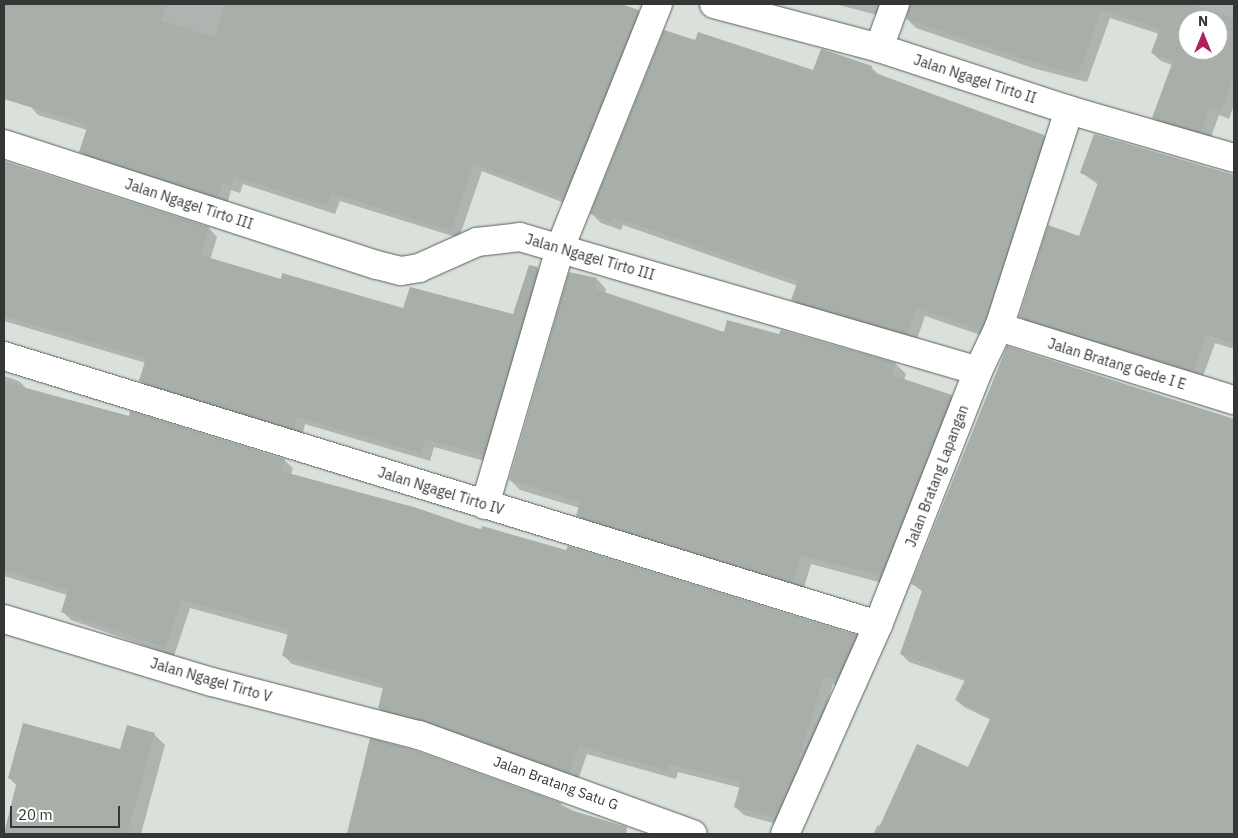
<!DOCTYPE html>
<style>
body{margin:0}
#map{position:relative;width:1238px;height:838px;overflow:hidden;background:#dae1db;font-family:"IBM Plex Sans",sans-serif}
div>[style]{position:absolute}
.shadow>*{inset:0;background:#0003}
.building>*{inset:0;background:#a8afa9}
.roads{filter:drop-shadow(0 0 1px #595f5a) drop-shadow(0 0 1px #595f5a)}
.street>*{height:28px;margin:-14px;padding:0 14px;transform-origin:14px;border-radius:14px;background:#fff}
span{translate:-50% -50%;white-space:nowrap;text-align:center;line-height:1.15;-webkit-text-stroke:5px #fff;paint-order:stroke}
.street-label{font-size:14px;color:#343735}
.frame{position:absolute;inset:0;border:5px solid #343735;pointer-events:none}
.north{position:absolute;left:1178px;top:10px;width:50px;height:50px;box-sizing:border-box;background:#fff;border:1px solid #aeafae;border-radius:50%;rotate:0deg;font-size:14px;font-weight:700;line-height:20px;text-align:center;color:#343735}
.north::after{content:'';display:block;margin:auto;width:18px;height:22px;background:#ae215c;clip-path:polygon(50% 0,100% 100%,50% 72%,0 100%)}
.scale{position:absolute;left:10px;top:806px;width:110px;height:22px;box-sizing:border-box;border:2px solid #343735;border-top:0;padding-left:6px;font-size:15px;line-height:18px;white-space:nowrap;color:#343735;-webkit-text-stroke:4px #fff;paint-order:stroke}
</style>
<div id="map">
<div class="shadow">
<div style="clip-path:polygon(4px 4px,617px 4px,638px 11px,647px 20px,572px 206px,482px 171px,459px 238px,340px 201px,335px 214px,243px 184px,240px 193px,231px 190px,227px 205px,89px 160px,81px 152px,87px 130px,38px 115px,30px 106px,4px 98px)"></div>
<div style="clip-path:polygon(835px 4px,892px 4px,885px 17px)"></div>
<div style="clip-path:polygon(evenodd,911px 4px,1234px 4px,1234px 105px,1229px 119px,1219px 115px,1210px 140px,1162px 126px,1153px 117px,1172px 65px,1161px 61px,1152px 53px,1159px 34px,1110px 18px,1087px 82px,1036px 69px,916px 28px,907px 19px,911px 4px,1188px 20px,1218px 20px,1218px 50px,1188px 50px,1188px 20px)"></div>
<div style="clip-path:polygon(695px 42px,814px 72px,871px 67px,880px 76px,1044px 136px,1053px 145px,989px 338px,925px 316px,916px 342px,801px 309px,793px 300px,798px 286px,623px 225px,621px 230px,601px 223px,592px 214px)"></div>
<div style="clip-path:polygon(1095px 135px,1234px 178px,1234px 349px,1215px 343px,1202px 379px,1029px 325px,1020px 316px,1080px 238px,1099px 185px,1082px 173px)"></div>
<div style="clip-path:polygon(4px 163px,209px 228px,217px 237px,210px 260px,281px 281px,404px 309px,514px 315px,537px 269px,546px 277px,492px 463px,434px 447px,430px 461px,305px 424px,302px 437px,149px 390px,141px 381px,146px 363px,4px 321px)"></div>
<div style="clip-path:polygon(597px 279px,606px 289px,605px 294px,725px 333px,780px 335px,781px 331px,896px 364px,906px 374px,904px 380px,951px 396px,961px 406px,890px 585px,811px 564px,803px 591px,588px 525px,578px 515px,580px 508px,520px 490px,510px 480px)"></div>
<div style="clip-path:polygon(1008px 347px,1234px 420px,1234px 834px,873px 834px,878px 825px,881px 826px,968px 769px,991px 720px,964px 707px,956px 700px,965px 681px,909px 662px,901px 654px,923px 592px,912px 584px)"></div>
<div style="clip-path:polygon(4px 376px,19px 381px,28px 390px,284px 460px,293px 468px,291px 475px,856px 636px,864px 644px,845px 687px,833px 684px,803px 783px,784px 826px,744px 815px,735px 807px,741px 788px,678px 772px,676px 779px,587px 754px,578px 780px,388px 717px,379px 708px,384px 689px,292px 664px,283px 655px,289px 635px,190px 608px,174px 656px,71px 620px,62px 611px,67px 595px,4px 576px)"></div>
<div style="clip-path:polygon(154px 734px,165px 745px,141px 834px,4px 834px,17px 786px,9px 778px,121px 750px)"></div>
<div style="clip-path:polygon(371px 740px,560px 804px,593px 821px,589px 834px,347px 834px)"></div>
</div>
<div class="building">
<div style="clip-path:polygon(4px 4px,167px 4px,161px 21px,215px 37px,225px 4px,621px 4px,639px 10px,563px 198px,474px 164px,451px 231px,332px 193px,327px 206px,234px 176px,232px 185px,223px 183px,218px 197px,79px 152px,88px 125px,4px 99px)"></div>
<div style="clip-path:polygon(evenodd,910px 4px,1193px 4px,1234px 19px,1234px 74px,1221px 111px,1210px 108px,1201px 132px,1152px 118px,1173px 61px,1151px 53px,1160px 29px,1101px 10px,1078px 74px,1026px 60px,906px 19px,910px 4px,1188px 20px,1218px 20px,1218px 50px,1188px 50px,1188px 20px)"></div>
<div style="clip-path:polygon(664px 30px,695px 40px,698px 32px,813px 70px,821px 49px,825px 50px,872px 66px,870px 71px,1044px 135px,980px 330px,916px 308px,907px 334px,791px 300px,798px 281px,614px 217px,612px 222px,590px 214px)"></div>
<div style="clip-path:polygon(1094px 134px,1234px 175px,1234px 344px,1206px 334px,1193px 371px,1019px 317px,1048px 225px,1079px 236px,1099px 180px,1080px 173px)"></div>
<div style="clip-path:polygon(4px 161px,209px 227px,200px 255px,281px 279px,282px 273px,403px 308px,410px 287px,513px 314px,529px 265px,538px 267px,483px 455px,425px 439px,421px 453px,297px 417px,293px 429px,139px 381px,146px 358px,4px 316px)"></div>
<div style="clip-path:polygon(569px 272px,597px 278px,595px 289px,724px 332px,727px 320px,779px 334px,781px 330px,896px 363px,892px 375px,952px 395px,880px 576px,801px 555px,793px 582px,576px 516px,580px 502px,509px 480px)"></div>
<div style="clip-path:polygon(1007px 346px,1234px 419px,1234px 834px,876px 834px,917px 744px,968px 767px,991px 717px,955px 700px,966px 678px,900px 654px,923px 588px,911px 584px)"></div>
<div style="clip-path:polygon(4px 382px,129px 416px,130px 411px,285px 459px,281px 471px,417px 508px,481px 530px,482px 526px,566px 550px,568px 546px,857px 635px,837px 680px,824px 676px,794px 774px,775px 818px,734px 807px,741px 782px,670px 764px,668px 771px,579px 746px,569px 773px,424px 720px,378px 708px,384px 684px,282px 656px,289px 629px,182px 600px,165px 648px,61px 612px,68px 590px,4px 570px)"></div>
<div style="clip-path:polygon(23px 723px,120px 749px,127px 725px,155px 733px,127px 834px,4px 834px,17px 781px,8px 778px)"></div>
<div style="clip-path:polygon(370px 738px,414px 750px,561px 803px,560px 807px,627px 827px,626px 834px,347px 834px)"></div>
</div>
<div class="roads">
<div class="street">
<div style="left:714px;top:4px;width:171px;rotate:14.9deg"></div>
<div style="left:879px;top:48px;width:200px;rotate:18.1deg"></div>
<div style="left:1069px;top:110px;width:172px;rotate:16.2deg"></div>
<div style="left:879px;top:48px;width:47px;rotate:-70deg"></div>
<div style="left:4px;top:144px;width:392px;rotate:18deg"></div>
<div style="left:377px;top:265px;width:25px;rotate:14deg"></div>
<div style="left:401px;top:271px;width:18px;rotate:-9deg"></div>
<div style="left:419px;top:268px;width:64px;rotate:-24.1deg"></div>
<div style="left:477px;top:242px;width:43px;rotate:-6.6deg"></div>
<div style="left:520px;top:237px;width:477px;rotate:16.3deg"></div>
<div style="left:999px;top:327px;width:246px;rotate:17.3deg"></div>
<div style="left:4px;top:356px;width:914px;rotate:17.11deg"></div>
<div style="left:485px;top:505px;width:268px;rotate:-73.7deg"></div>
<div style="left:560px;top:248px;width:263px;rotate:-68.1deg"></div>
<div style="left:4px;top:619px;width:217px;rotate:16.9deg"></div>
<div style="left:212px;top:682px;width:214px;rotate:14.4deg"></div>
<div style="left:419px;top:735px;width:291px;rotate:19.9deg"></div>
<div style="left:785px;top:834px;width:229px;rotate:-66deg"></div>
<div style="left:878px;top:625px;width:273px;rotate:-68.5deg"></div>
<div style="left:978px;top:371px;width:49px;rotate:-64.5deg"></div>
<div style="left:999px;top:327px;width:228px;rotate:-72.1deg"></div>
</div>
</div>
<div class="street-label">
<span style="left:975px;top:79px;rotate:18deg">Jalan Ngagel Tirto II</span>
<span style="left:189px;top:204px;rotate:18deg">Jalan Ngagel Tirto III</span>
<span style="left:590px;top:257px;rotate:16deg">Jalan Ngagel Tirto III</span>
<span style="left:1117px;top:364px;rotate:17deg">Jalan Bratang Gede I E</span>
<span style="left:937px;top:476px;rotate:-69deg">Jalan Bratang Lapangan</span>
<span style="left:441px;top:491px;rotate:17deg">Jalan Ngagel Tirto IV</span>
<span style="left:211px;top:680px;rotate:16deg">Jalan Ngagel Tirto V</span>
<span style="left:556px;top:783px;rotate:20deg">Jalan Bratang Satu G</span>
</div>
<div class="frame"></div>
<div class="north">N</div>
<div class="scale">20 m</div>
</div>
